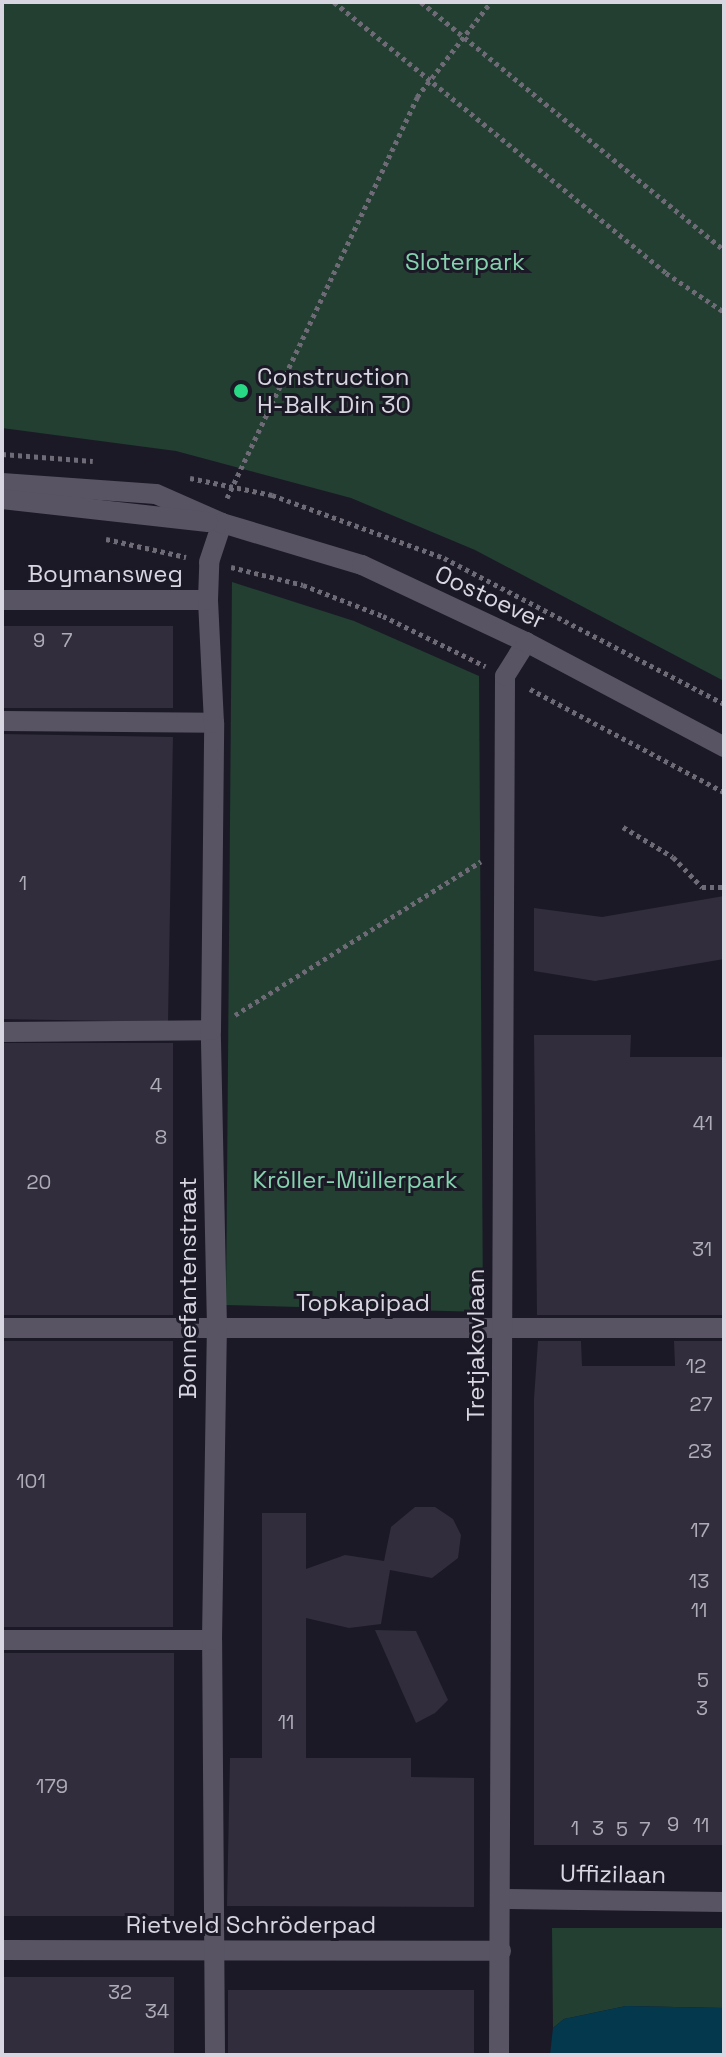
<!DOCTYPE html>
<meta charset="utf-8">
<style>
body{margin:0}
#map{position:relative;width:726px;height:2057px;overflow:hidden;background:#1c1926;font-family:"Space Grotesk",sans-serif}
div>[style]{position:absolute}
.green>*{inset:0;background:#223f32}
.water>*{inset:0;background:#04384d}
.building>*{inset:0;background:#312d3c;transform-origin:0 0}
.path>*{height:5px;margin-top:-2.5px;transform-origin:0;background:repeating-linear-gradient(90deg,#6e6b77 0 4px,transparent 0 8px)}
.pedestrian>*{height:20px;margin:-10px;padding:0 10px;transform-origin:10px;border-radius:10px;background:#585464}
.minor>*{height:20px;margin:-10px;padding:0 10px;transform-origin:10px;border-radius:10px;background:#585464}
.secondary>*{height:20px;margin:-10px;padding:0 10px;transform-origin:10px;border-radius:10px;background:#585464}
.dots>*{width:22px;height:22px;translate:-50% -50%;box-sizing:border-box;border:4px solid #1c1926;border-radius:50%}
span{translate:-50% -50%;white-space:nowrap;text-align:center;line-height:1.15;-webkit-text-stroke:6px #1c1926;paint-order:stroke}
.number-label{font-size:20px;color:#aeacb7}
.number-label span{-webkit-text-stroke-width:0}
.park-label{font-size:24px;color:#85d2ae}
.poi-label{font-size:24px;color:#d8d6e0}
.left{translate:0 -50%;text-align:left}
.street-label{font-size:24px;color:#d8d6e0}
.frame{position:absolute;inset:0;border:4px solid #d8d6e0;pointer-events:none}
</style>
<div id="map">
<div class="green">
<div style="clip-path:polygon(2px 2px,724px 2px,724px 681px,475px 550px,351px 498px,176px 451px,2px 428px)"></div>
<div style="clip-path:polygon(232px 582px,354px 621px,479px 676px,483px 1312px,226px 1305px)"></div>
<div style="clip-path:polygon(552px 1928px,724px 1928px,724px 2008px,626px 2006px,564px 2019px,553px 2028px)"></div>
</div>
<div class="water">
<div style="clip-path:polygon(626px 2006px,724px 2008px,724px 2055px,550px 2055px,553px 2028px,564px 2019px)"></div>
</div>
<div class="building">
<div style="left:2px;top:626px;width:171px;height:82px"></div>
<div style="left:2px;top:734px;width:171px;height:285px;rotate:1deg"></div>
<div style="clip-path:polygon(724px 896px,724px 959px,595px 981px,534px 971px,534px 908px,602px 917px)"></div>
<div style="clip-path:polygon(534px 1035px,631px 1035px,630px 1057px,724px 1057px,723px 1315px,537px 1315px)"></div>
<div style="left:173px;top:1043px;width:272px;height:171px;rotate:90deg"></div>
<div style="left:2px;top:1341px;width:171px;height:286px"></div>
<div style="clip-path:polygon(538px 1341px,581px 1341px,582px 1366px,675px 1366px,674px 1341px,723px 1341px,724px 1845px,534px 1845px,534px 1399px)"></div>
<div style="clip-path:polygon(415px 1507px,435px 1507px,453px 1519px,461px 1535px,458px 1558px,432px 1578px,390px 1570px,381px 1624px,349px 1628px,306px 1618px,306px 1758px,411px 1758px,411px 1777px,474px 1778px,474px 1907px,227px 1906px,230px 1758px,262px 1758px,262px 1513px,306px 1513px,306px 1569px,345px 1555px,384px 1561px,391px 1527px)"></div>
<div style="clip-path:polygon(375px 1630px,416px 1631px,448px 1700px,435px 1713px,416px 1723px)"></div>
<div style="left:2px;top:1653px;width:172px;height:263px"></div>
<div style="left:174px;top:1977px;width:78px;height:172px;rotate:90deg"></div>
<div style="left:228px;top:1990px;width:246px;height:65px"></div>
</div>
<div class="path">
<div style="left:334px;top:2px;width:429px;rotate:39.2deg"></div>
<div style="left:666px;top:273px;width:70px;rotate:33.9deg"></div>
<div style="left:421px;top:2px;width:392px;rotate:39.3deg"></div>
<div style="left:2px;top:454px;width:91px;rotate:4.4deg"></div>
<div style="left:190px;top:478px;width:84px;rotate:11.7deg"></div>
<div style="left:272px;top:495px;width:183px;rotate:20.1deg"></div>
<div style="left:444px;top:558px;width:316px;rotate:27.5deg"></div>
<div style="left:227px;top:498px;width:444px;rotate:-64.6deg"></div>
<div style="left:417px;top:97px;width:120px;rotate:-52.1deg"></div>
<div style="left:106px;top:539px;width:82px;rotate:12.7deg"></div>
<div style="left:231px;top:567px;width:74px;rotate:14deg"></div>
<div style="left:303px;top:585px;width:86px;rotate:21.2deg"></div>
<div style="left:383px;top:616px;width:114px;rotate:26.1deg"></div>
<div style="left:530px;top:689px;width:220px;rotate:28deg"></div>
<div style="left:623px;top:827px;width:58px;rotate:31deg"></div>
<div style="left:673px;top:857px;width:42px;rotate:46deg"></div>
<div style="left:702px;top:887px;width:22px"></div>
<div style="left:235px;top:1015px;width:290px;rotate:-32deg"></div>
</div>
<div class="pedestrian">
<div style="left:2px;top:721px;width:212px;rotate:0.5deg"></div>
<div style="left:2px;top:1032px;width:209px;rotate:-0.5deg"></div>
<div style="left:2px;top:1328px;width:722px"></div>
<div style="left:2px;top:1640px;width:210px"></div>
<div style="left:2px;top:1950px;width:499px;rotate:0.1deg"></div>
</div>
<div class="minor">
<div style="left:2px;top:600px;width:206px"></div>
<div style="left:502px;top:1899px;width:222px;rotate:0.8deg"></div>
<div style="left:215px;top:2055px;width:415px;rotate:-90.4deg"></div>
<div style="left:212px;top:1640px;width:312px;rotate:-89.1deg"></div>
<div style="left:217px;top:1328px;width:298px;rotate:-91.2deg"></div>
<div style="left:211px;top:1030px;width:307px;rotate:-89.4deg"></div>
<div style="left:214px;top:723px;width:123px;rotate:-92.8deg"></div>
<div style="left:208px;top:600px;width:38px;rotate:-88deg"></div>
<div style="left:209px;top:562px;width:41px;rotate:-71.6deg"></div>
<div style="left:499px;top:2055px;width:1379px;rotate:-89.75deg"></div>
<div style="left:505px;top:676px;width:40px;rotate:-58deg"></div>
</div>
<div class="secondary">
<div style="left:2px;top:483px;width:154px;rotate:4.1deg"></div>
<div style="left:156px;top:494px;width:72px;rotate:23.7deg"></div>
<div style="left:222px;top:523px;width:146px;rotate:16.7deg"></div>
<div style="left:362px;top:565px;width:181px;rotate:25.2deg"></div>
<div style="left:526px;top:642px;width:224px;rotate:27.9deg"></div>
<div style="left:2px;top:499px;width:207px;rotate:6.4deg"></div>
</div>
<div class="dots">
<div style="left:241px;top:391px;background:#29d885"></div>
</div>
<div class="number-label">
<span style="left:39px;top:640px">9</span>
<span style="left:67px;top:640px">7</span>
<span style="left:23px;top:883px">1</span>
<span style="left:156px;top:1085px">4</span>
<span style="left:703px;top:1123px">41</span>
<span style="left:161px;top:1137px">8</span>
<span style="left:39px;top:1182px">20</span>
<span style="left:702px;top:1249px">31</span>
<span style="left:696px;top:1366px">12</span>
<span style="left:701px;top:1404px">27</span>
<span style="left:700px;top:1451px">23</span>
<span style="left:31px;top:1481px">101</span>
<span style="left:700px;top:1530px">17</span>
<span style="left:699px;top:1581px">13</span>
<span style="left:699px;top:1610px">11</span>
<span style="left:703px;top:1680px">5</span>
<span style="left:702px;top:1708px">3</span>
<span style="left:286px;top:1722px">11</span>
<span style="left:52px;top:1786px">179</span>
<span style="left:673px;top:1824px">9</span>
<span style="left:701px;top:1825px">11</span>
<span style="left:575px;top:1828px">1</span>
<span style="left:598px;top:1828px">3</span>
<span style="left:622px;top:1829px">5</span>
<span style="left:645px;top:1829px">7</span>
<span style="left:120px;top:1992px">32</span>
<span style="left:157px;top:2011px">34</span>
</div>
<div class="park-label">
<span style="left:465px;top:262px">Sloterpark</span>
<span style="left:355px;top:1180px">Kröller-Müllerpark</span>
</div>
<div class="poi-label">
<span class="left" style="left:257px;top:391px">Construction<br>H-Balk Din 30</span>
</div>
<div class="street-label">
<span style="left:105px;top:574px">Boymansweg</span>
<span style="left:490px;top:597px;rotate:25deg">Oostoever</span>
<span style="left:188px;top:1288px;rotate:-90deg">Bonnefantenstraat</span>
<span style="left:363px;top:1303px">Topkapipad</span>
<span style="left:476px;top:1345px;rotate:-90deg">Tretjakovlaan</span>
<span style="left:613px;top:1874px;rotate:1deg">Uffizilaan</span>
<span style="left:251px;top:1925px">Rietveld Schröderpad</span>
</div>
<div class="frame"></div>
</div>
